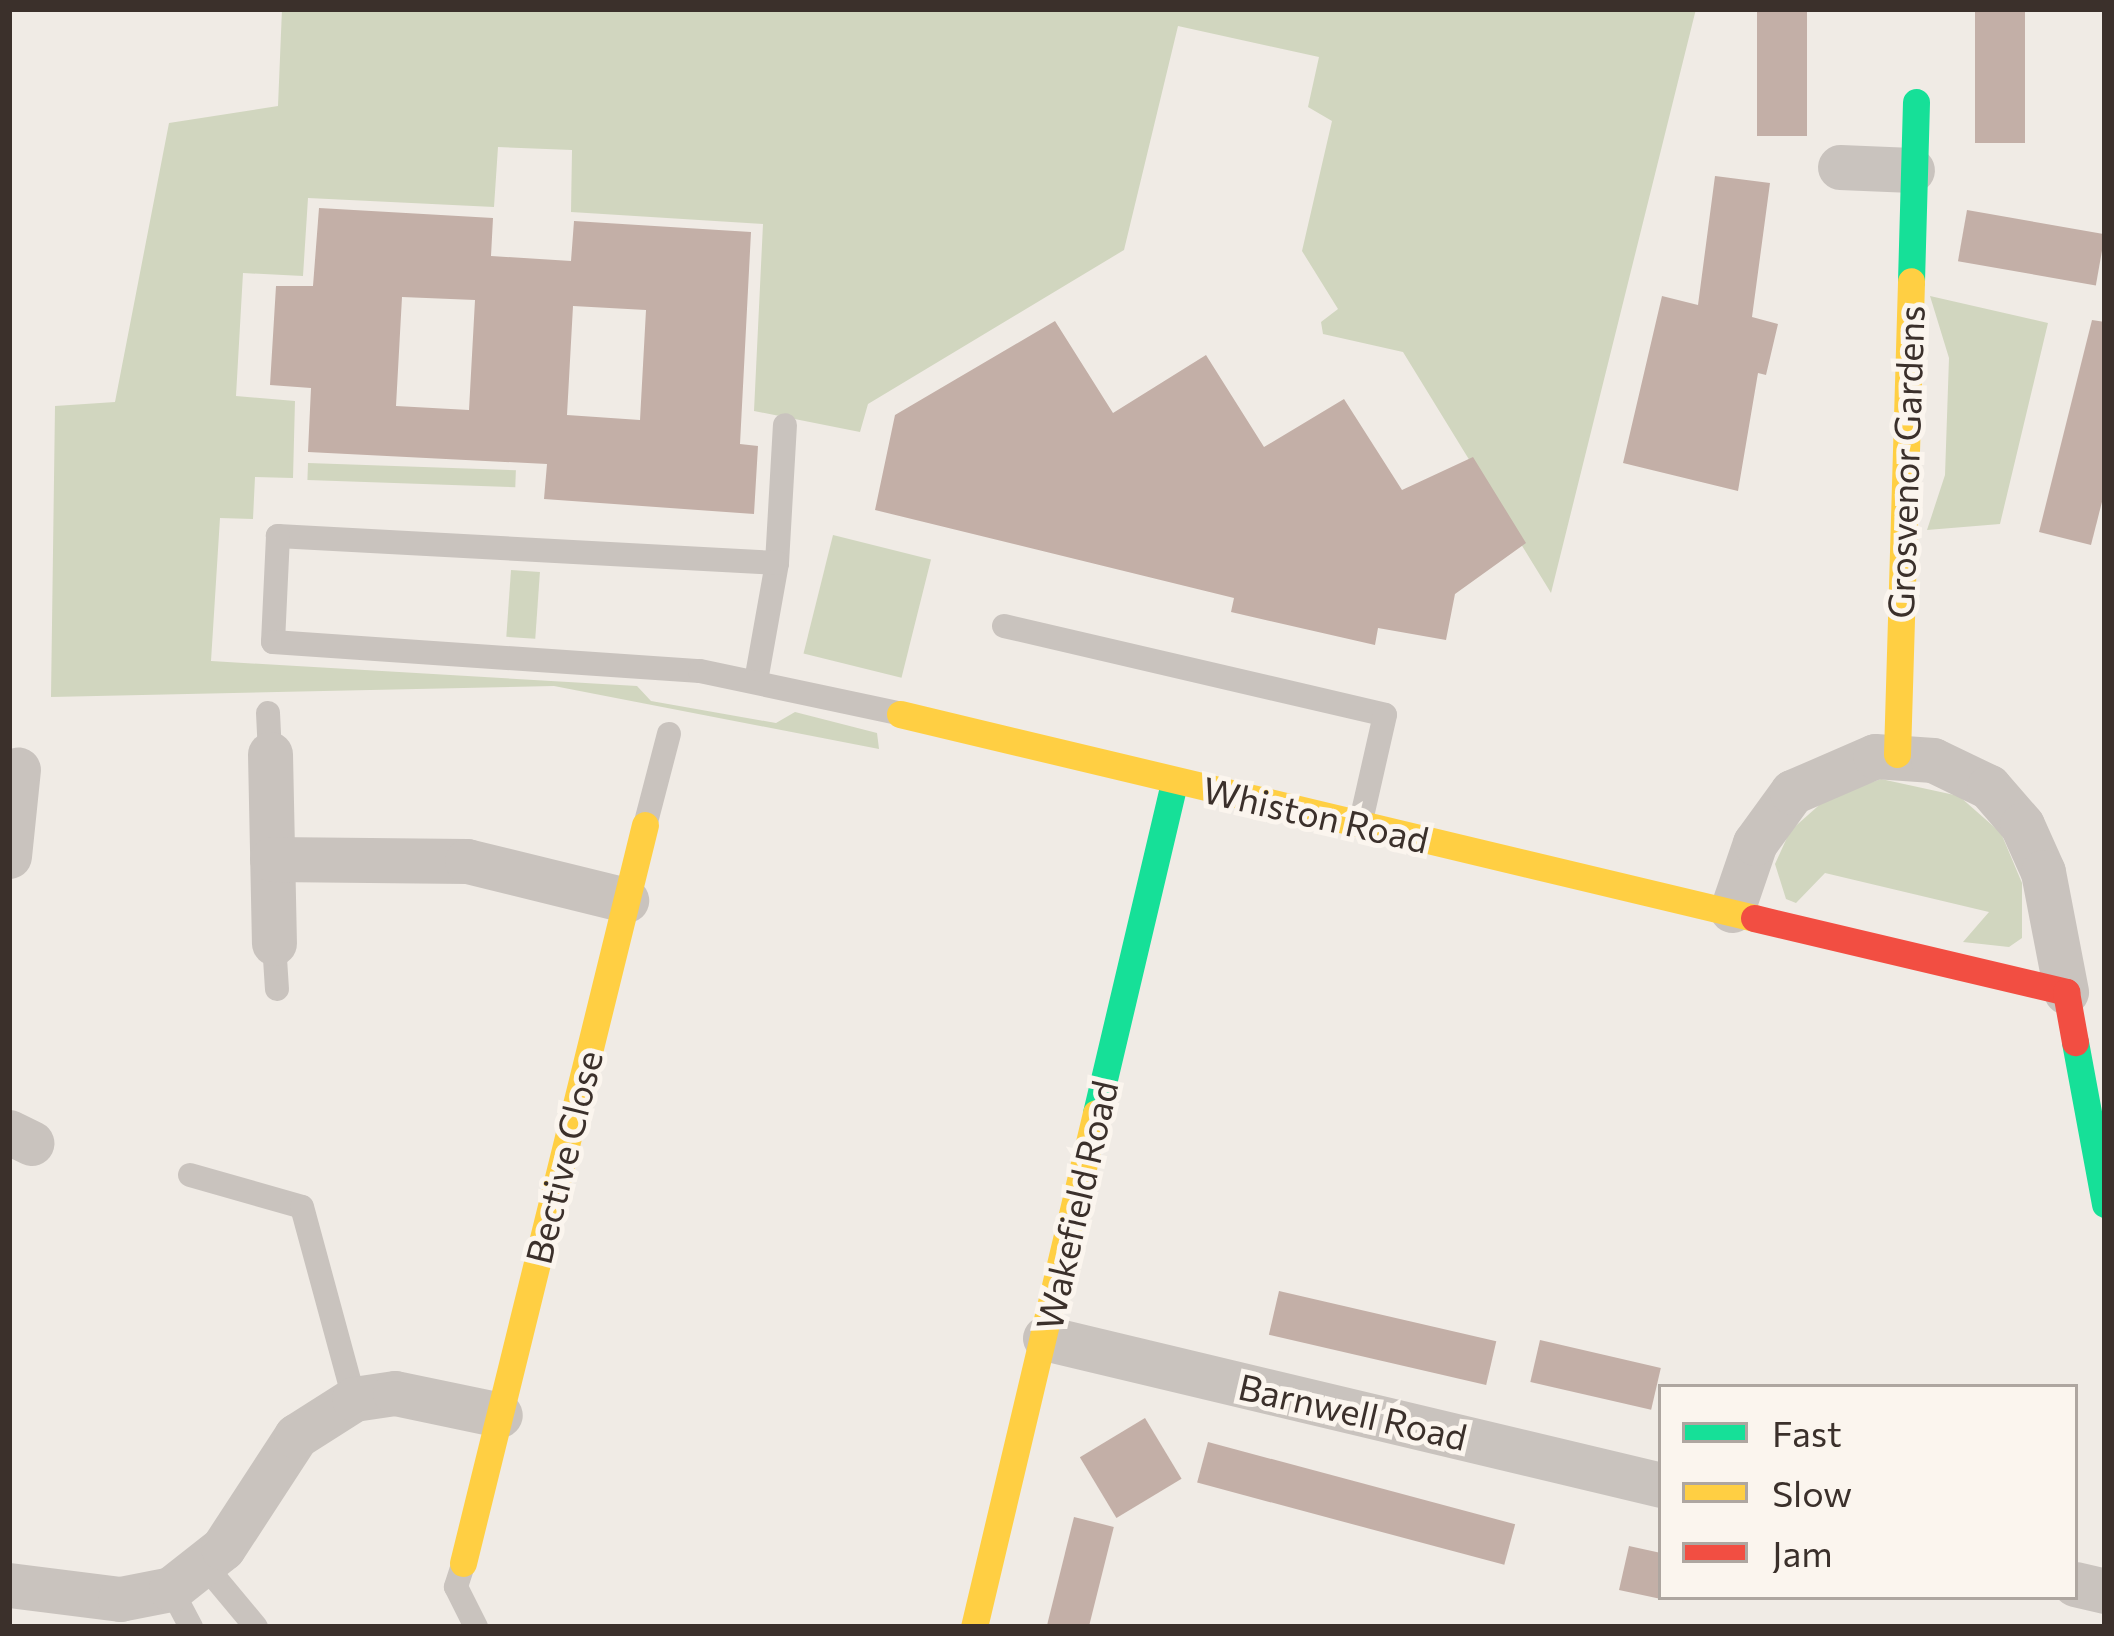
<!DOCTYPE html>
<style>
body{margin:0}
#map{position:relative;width:2114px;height:1636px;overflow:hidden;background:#f0ebe5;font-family:Commissioner,sans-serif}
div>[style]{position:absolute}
.green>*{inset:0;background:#d1d6bf;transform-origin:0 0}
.building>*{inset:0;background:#c3afa7;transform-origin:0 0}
.lane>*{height:24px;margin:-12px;padding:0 12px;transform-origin:12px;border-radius:12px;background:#c9c3be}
.street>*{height:45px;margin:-22.5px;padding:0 22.5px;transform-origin:22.5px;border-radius:22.5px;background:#c9c3be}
.fast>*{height:27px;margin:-13.5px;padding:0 13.5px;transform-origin:13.5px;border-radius:13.5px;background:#16e098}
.slow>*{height:27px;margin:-13.5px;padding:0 13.5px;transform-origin:13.5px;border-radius:13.5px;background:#ffcf43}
.jam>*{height:27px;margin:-13.5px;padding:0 13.5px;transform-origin:13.5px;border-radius:13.5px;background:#f24e42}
span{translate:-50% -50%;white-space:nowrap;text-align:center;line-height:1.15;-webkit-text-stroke:10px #fbf5ee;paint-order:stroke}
.street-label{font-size:36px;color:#3b302b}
.frame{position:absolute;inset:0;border:12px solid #3b302b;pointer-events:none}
.legend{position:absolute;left:1658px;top:1384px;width:420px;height:216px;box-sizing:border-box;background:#fbf5ee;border:3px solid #aea6a0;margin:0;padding:15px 21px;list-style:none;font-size:36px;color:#3b302b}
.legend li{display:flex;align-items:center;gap:24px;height:60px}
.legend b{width:60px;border:3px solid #aea6a0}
</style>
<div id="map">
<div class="green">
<div style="clip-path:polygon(282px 9px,1696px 9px,1551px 593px,1403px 352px,1323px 334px,1321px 322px,1338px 309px,1302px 251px,1332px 121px,1308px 107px,1319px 57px,1178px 26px,1124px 250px,868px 404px,860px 432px,754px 411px,763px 224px,571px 212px,572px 150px,498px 147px,494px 207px,308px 198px,303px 276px,243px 273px,236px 396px,295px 401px,293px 478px,255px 477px,253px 519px,220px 518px,211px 661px,637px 686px,651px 701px,776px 723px,795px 712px,877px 733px,879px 749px,554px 686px,51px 697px,55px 406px,115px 402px,169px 123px,278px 106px)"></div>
<div style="clip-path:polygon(1930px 296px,2048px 323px,2000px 524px,1927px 530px,1945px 475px,1949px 358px)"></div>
<div style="left:308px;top:463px;width:208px;height:17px;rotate:2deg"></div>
<div style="left:833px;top:535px;width:101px;height:122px;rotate:14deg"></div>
<div style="left:511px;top:570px;width:29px;height:67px;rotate:4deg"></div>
<div style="clip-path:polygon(1881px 779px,1959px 796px,2001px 833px,2022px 883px,2022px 938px,2009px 947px,1963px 942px,1989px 912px,1825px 873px,1796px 903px,1786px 899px,1775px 864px,1790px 831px,1826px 799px)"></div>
</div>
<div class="building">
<div style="left:1757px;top:9px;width:50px;height:127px"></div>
<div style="left:1975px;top:9px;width:50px;height:134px"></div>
<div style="clip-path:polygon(1715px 176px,1770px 183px,1752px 317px,1778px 324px,1766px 375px,1758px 373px,1738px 491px,1623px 463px,1662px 296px,1698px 305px)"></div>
<div style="clip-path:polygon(evenodd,319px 208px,493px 218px,491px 256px,571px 261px,574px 221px,751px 232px,740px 444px,758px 446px,754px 514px,544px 499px,547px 464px,308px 452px,311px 388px,270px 385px,276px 286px,313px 286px,319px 208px,402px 297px,475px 300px,469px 410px,396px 406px,402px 297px,319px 208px,573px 306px,646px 310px,640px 420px,567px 415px,573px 306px)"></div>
<div style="left:1967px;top:210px;width:140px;height:52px;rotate:10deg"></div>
<div style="clip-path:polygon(2092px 320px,2105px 322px,2105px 490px,2091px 545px,2039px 532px)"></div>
<div style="clip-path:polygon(1055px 321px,1113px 413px,1206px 355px,1264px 447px,1344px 399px,1402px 490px,1473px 457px,1526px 543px,1455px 594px,1446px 640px,1378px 628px,1375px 645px,1231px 612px,1234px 598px,875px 510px,895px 415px)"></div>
<div style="left:1279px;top:1291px;width:223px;height:45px;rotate:13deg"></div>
<div style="left:1540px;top:1340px;width:124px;height:43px;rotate:13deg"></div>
<div style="left:1145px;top:1418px;width:71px;height:76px;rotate:59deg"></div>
<div style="left:1208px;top:1442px;width:318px;height:42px;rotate:15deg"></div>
<div style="left:1074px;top:1517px;width:41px;height:113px;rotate:14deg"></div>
<div style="clip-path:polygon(1629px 1546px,1661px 1553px,1661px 1599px,1619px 1590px)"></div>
</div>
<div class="lane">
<div style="left:777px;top:563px;width:138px;rotate:-86.7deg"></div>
<div style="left:1004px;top:626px;width:391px;rotate:13.1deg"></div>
<div style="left:1385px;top:715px;width:109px;rotate:102.8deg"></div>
<div style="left:756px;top:681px;width:120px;rotate:-79.9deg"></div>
<div style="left:777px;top:563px;width:500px;rotate:-176.9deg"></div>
<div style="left:278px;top:536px;width:106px;rotate:92.7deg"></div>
<div style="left:273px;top:642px;width:428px;rotate:3.9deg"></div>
<div style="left:700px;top:671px;width:202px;rotate:12deg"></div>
<div style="left:268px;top:713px;width:41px;rotate:87.2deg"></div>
<div style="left:646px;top:822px;width:91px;rotate:-75.4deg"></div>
<div style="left:274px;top:943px;width:46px;rotate:86.3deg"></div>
<div style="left:190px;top:1175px;width:116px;rotate:15.9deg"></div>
<div style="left:302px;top:1207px;width:199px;rotate:74.8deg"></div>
<div style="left:463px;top:1565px;width:23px;rotate:108deg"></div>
<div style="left:456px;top:1587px;width:45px;rotate:63.4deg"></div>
<div style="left:206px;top:1567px;width:78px;rotate:50.2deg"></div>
<div style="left:171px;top:1589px;width:43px;rotate:62.2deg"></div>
</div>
<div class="street">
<div style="left:1840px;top:167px;width:72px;rotate:2.4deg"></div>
<div style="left:270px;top:754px;width:189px;rotate:88.8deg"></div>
<div style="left:9px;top:856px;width:87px;rotate:-84.1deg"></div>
<div style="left:272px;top:859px;width:195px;rotate:0.6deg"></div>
<div style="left:467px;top:861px;width:164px;rotate:13.8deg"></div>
<div style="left:1732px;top:910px;width:71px;rotate:-71.1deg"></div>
<div style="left:1755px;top:843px;width:63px;rotate:-54deg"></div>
<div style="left:1792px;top:792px;width:90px;rotate:-23.4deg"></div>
<div style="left:1875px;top:756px;width:58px;rotate:3.9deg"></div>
<div style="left:1933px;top:760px;width:62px;rotate:25.7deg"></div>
<div style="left:1989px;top:787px;width:50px;rotate:49deg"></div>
<div style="left:2022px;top:825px;width:51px;rotate:65.9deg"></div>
<div style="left:2043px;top:872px;width:122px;rotate:79.1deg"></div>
<div style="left:9px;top:1132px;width:25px;rotate:26deg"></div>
<div style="left:1045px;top:1338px;width:633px;rotate:13.42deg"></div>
<div style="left:2075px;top:1584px;width:31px;rotate:13deg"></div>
<div style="left:9px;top:1585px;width:112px;rotate:7.2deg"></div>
<div style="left:120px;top:1599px;width:52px;rotate:-11.1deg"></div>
<div style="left:171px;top:1589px;width:66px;rotate:-38.3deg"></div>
<div style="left:223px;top:1548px;width:134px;rotate:-56.9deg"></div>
<div style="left:296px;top:1436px;width:69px;rotate:-32.5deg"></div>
<div style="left:354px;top:1399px;width:41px;rotate:-8.3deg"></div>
<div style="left:395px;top:1393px;width:107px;rotate:11.8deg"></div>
</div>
<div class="fast">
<div style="left:1911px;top:281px;width:179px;rotate:-88.4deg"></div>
<div style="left:2075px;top:1042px;width:165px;rotate:79.5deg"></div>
<div style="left:1096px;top:1113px;width:340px;rotate:-76.7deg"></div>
</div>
<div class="slow">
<div style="left:900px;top:714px;width:878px;rotate:13.43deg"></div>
<div style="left:1897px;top:754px;width:473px;rotate:-88.3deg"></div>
<div style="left:463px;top:1563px;width:760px;rotate:-76.15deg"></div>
<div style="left:974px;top:1627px;width:528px;rotate:-76.65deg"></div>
</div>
<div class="jam">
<div style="left:1754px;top:918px;width:321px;rotate:13.3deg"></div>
<div style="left:2066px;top:992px;width:51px;rotate:79.8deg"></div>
</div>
<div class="street-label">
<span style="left:1905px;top:462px;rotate:-88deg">Grosvenor Gardens</span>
<span style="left:1316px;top:814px;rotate:13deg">Whiston Road</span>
<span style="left:563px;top:1157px;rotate:-76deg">Bective Close</span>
<span style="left:1076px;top:1205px;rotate:-77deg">Wakefield Road</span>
<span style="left:1353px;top:1411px;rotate:13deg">Barnwell Road</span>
</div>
<div class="frame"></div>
<ul class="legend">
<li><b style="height:15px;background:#16e098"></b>Fast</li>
<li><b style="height:15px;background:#ffcf43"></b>Slow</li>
<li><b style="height:15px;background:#f24e42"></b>Jam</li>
</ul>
</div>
